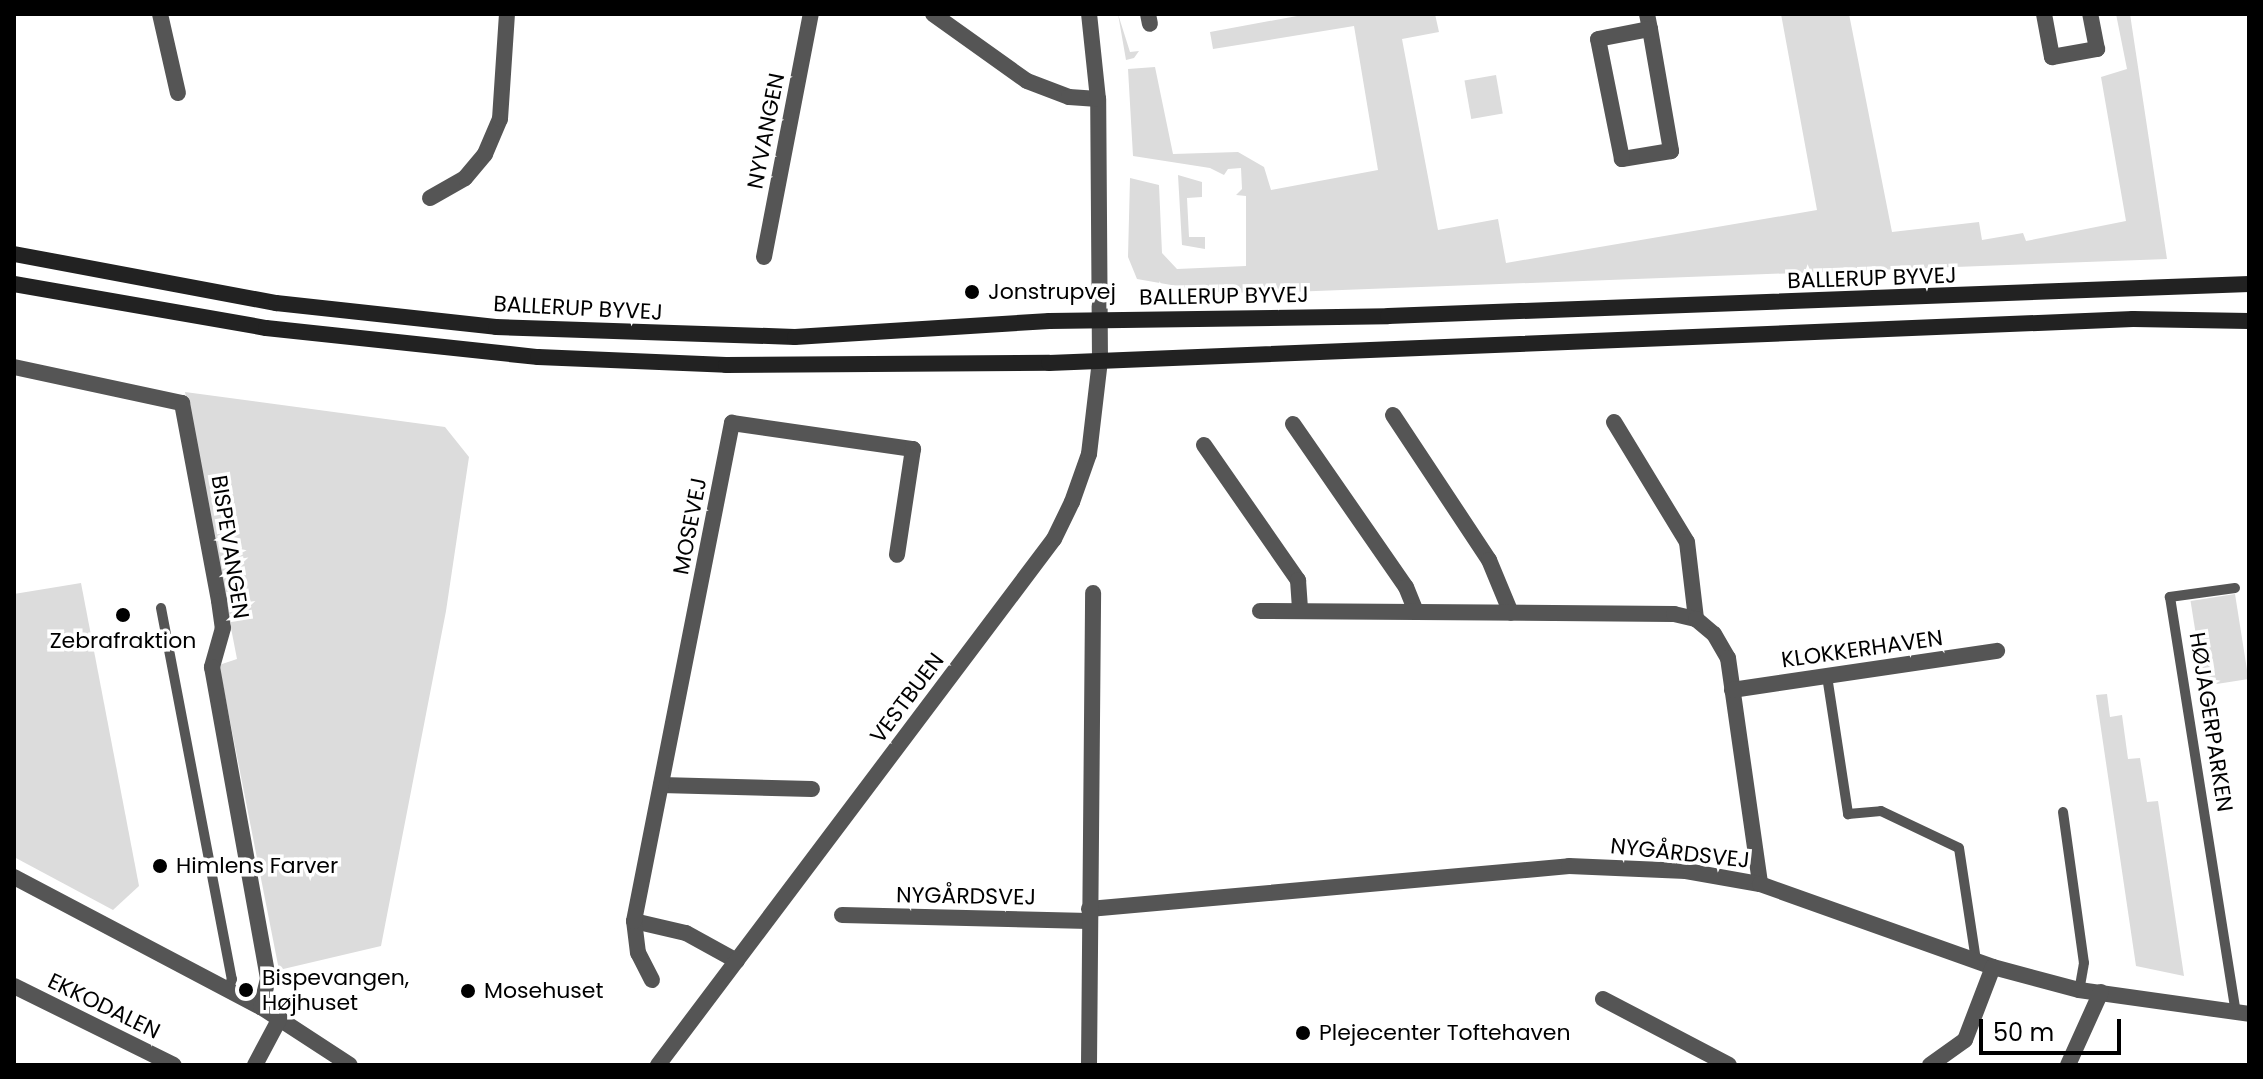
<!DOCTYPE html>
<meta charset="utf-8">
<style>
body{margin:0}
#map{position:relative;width:2263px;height:1079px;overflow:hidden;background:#fff;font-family:Poppins,sans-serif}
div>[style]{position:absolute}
.green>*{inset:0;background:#dcdcdc;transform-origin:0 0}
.service>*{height:10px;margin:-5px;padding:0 5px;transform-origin:5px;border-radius:5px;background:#555}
.minor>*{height:16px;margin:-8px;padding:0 8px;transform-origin:8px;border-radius:8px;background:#555}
.tertiary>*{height:16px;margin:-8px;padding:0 8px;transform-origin:8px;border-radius:8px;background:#555}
.secondary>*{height:16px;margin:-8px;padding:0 8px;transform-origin:8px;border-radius:8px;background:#222}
.dots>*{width:22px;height:22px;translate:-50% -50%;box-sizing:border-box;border:4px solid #fff;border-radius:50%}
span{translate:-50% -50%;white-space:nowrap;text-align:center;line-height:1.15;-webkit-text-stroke:7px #fff;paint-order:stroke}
.street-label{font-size:22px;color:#000}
.poi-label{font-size:22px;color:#000}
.left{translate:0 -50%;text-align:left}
.frame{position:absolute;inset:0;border:16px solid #000;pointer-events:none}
.scale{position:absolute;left:1979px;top:1019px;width:142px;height:36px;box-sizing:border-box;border:4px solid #000;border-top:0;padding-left:10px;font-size:24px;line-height:28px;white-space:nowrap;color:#000;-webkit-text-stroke:6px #fff;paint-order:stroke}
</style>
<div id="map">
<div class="green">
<div style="clip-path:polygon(1118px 14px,1130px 52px,1139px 51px,1134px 58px,1126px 60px)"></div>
<div style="clip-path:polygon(1308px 14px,1435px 14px,1439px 32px,1402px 39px,1438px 230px,1498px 219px,1506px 263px,1817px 210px,1781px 14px,1849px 14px,1892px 232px,1979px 222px,1982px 240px,2023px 233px,2026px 241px,2126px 221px,2101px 77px,2127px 69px,2116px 14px,2130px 14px,2167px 259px,1263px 293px,1211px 292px,1137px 279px,1128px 257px,1130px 178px,1159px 185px,1162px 253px,1177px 269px,1246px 266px,1246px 196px,1236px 195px,1242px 189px,1241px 168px,1228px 169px,1224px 175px,1210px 168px,1133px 156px,1128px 69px,1155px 67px,1173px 154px,1238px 152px,1264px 167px,1271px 190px,1378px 170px,1354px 26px,1213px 49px,1210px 32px)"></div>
<div style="left:1496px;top:75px;width:39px;height:32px;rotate:80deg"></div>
<div style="clip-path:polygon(1178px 175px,1202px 182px,1202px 197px,1187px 198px,1189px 237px,1205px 237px,1205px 249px,1182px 245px)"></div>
<div style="clip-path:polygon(185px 392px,445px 427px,469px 457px,446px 611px,381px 946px,279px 970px,219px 665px,237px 659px)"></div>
<div style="clip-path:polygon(81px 583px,139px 886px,113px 910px,14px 857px,14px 594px)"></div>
<div style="left:2235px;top:594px;width:86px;height:45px;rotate:81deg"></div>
<div style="clip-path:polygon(2107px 694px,2110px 717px,2122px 715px,2128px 759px,2140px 758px,2147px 802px,2158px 801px,2184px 976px,2136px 966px,2096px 695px)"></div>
</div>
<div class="service">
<div style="left:2235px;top:588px;width:66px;rotate:172.1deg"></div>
<div style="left:2170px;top:597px;width:420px;rotate:81deg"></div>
<div style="left:161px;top:608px;width:378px;rotate:79.2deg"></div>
<div style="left:232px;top:979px;width:12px;rotate:110deg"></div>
<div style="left:1827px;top:676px;width:140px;rotate:81.3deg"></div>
<div style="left:1848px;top:814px;width:33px;rotate:-5deg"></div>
<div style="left:1881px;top:811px;width:86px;rotate:25.4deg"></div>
<div style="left:1959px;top:848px;width:114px;rotate:81.4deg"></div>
<div style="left:2063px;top:812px;width:152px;rotate:82.1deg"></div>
<div style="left:2084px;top:963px;width:27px;rotate:100deg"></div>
</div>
<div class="minor">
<div style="left:160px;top:14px;width:81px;rotate:77.2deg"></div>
<div style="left:933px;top:14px;width:115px;rotate:35.5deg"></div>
<div style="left:1027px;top:81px;width:45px;rotate:20.9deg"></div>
<div style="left:1069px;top:97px;width:29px;rotate:4deg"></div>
<div style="left:1148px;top:14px;width:10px;rotate:79deg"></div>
<div style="left:1647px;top:14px;width:15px;rotate:79deg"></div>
<div style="left:1650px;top:29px;width:124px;rotate:80.2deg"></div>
<div style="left:1671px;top:151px;width:50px;rotate:170.7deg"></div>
<div style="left:1622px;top:159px;width:122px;rotate:-101.3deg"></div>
<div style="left:1598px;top:39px;width:53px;rotate:-10.9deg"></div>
<div style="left:2044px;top:14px;width:44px;rotate:79.5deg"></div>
<div style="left:2052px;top:57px;width:46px;rotate:-10.1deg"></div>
<div style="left:2097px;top:49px;width:36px;rotate:-101deg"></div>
<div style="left:430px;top:198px;width:40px;rotate:-29.7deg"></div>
<div style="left:465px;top:178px;width:31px;rotate:-50deg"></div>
<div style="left:485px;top:154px;width:38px;rotate:-67deg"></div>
<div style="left:500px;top:119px;width:105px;rotate:-86.2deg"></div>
<div style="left:764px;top:257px;width:248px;rotate:-79.1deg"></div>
<div style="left:14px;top:367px;width:172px;rotate:12.1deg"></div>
<div style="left:182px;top:403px;width:201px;rotate:79.4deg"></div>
<div style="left:219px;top:601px;width:27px;rotate:82deg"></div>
<div style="left:223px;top:628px;width:41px;rotate:105.8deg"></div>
<div style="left:212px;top:667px;width:317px;rotate:79.8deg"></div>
<div style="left:268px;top:979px;width:29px;rotate:104deg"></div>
<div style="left:1393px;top:415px;width:174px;rotate:56.5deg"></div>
<div style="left:1489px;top:560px;width:57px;rotate:67.5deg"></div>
<div style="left:1614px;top:422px;width:140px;rotate:58.7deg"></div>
<div style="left:1687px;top:542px;width:78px;rotate:83.3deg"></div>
<div style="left:1293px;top:424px;width:198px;rotate:55.3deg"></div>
<div style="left:1406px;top:587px;width:27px;rotate:68deg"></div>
<div style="left:1204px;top:445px;width:165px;rotate:55.2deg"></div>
<div style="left:1298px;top:580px;width:31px;rotate:86deg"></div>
<div style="left:1260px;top:611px;width:414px;rotate:0.4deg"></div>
<div style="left:1674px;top:614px;width:23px;rotate:13deg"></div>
<div style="left:1696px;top:619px;width:23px;rotate:40deg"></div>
<div style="left:1714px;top:634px;width:28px;rotate:60deg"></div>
<div style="left:1728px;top:658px;width:228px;rotate:81.9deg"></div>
<div style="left:1732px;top:690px;width:268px;rotate:-8.4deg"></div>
<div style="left:661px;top:785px;width:151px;rotate:1.5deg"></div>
<div style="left:14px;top:877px;width:279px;rotate:27.8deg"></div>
<div style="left:261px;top:1007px;width:106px;rotate:33.1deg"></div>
<div style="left:1089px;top:909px;width:482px;rotate:-5.1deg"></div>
<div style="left:1569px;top:866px;width:117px;rotate:2.4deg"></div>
<div style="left:1686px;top:871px;width:75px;rotate:10deg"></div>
<div style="left:1760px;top:884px;width:247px;rotate:19.6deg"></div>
<div style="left:1993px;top:967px;width:89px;rotate:15deg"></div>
<div style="left:2079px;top:990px;width:172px;rotate:8deg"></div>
<div style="left:842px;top:915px;width:247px;rotate:1.4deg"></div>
<div style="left:634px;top:921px;width:53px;rotate:13deg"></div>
<div style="left:686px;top:933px;width:58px;rotate:28.8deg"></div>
<div style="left:652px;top:980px;width:30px;rotate:-117deg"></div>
<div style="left:638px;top:953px;width:32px;rotate:-97deg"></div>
<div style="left:634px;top:921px;width:508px;rotate:-78.87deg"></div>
<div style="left:732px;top:423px;width:183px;rotate:8.2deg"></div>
<div style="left:913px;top:449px;width:107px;rotate:98.6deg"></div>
<div style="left:14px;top:986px;width:178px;rotate:26.3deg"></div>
<div style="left:1603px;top:999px;width:142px;rotate:27.6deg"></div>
<div style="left:255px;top:1065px;width:53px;rotate:-62deg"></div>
<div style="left:1089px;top:1065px;width:472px;rotate:-89.5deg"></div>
<div style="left:1930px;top:1065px;width:43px;rotate:-35.5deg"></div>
<div style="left:1965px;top:1040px;width:78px;rotate:-69deg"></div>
<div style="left:2068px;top:1065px;width:80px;rotate:-65.7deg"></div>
</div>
<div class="tertiary">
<div style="left:658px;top:1065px;width:658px;rotate:-53.03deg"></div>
<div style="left:1054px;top:539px;width:41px;rotate:-64.1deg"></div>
<div style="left:1072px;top:502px;width:51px;rotate:-70.5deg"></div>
<div style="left:1089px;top:454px;width:94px;rotate:-83.3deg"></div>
<div style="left:1100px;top:361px;width:262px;rotate:-90.4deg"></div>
<div style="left:1098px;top:99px;width:85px;rotate:-96deg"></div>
</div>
<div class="secondary">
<div style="left:14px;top:254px;width:267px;rotate:10.6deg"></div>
<div style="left:276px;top:303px;width:221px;rotate:6.2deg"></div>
<div style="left:496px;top:327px;width:299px;rotate:1.9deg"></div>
<div style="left:795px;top:337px;width:255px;rotate:-3.6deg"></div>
<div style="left:1049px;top:321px;width:339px;rotate:-0.8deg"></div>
<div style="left:1388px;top:316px;width:862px;rotate:-2.13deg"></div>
<div style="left:14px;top:284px;width:256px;rotate:9.9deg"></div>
<div style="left:266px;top:328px;width:274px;rotate:6.1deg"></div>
<div style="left:538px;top:357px;width:188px;rotate:2.4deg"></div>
<div style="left:726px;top:365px;width:323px;rotate:-0.4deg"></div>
<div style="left:1049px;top:363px;width:1085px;rotate:-2.32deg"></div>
<div style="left:2133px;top:319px;width:116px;rotate:1deg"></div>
</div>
<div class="dots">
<div style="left:972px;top:292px;background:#000"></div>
<div style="left:123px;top:615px;background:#000"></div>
<div style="left:160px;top:866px;background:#000"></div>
<div style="left:246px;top:990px;background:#000"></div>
<div style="left:468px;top:991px;background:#000"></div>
<div style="left:1303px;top:1033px;background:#000"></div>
</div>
<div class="street-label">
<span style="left:766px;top:131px;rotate:-79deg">NYVANGEN</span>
<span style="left:1872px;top:278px;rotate:-2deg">BALLERUP BYVEJ</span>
<span style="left:1224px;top:296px;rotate:-1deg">BALLERUP BYVEJ</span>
<span style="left:578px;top:308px;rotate:3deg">BALLERUP BYVEJ</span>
<span style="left:690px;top:526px;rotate:-79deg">MOSEVEJ</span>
<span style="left:230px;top:547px;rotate:81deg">BISPEVANGEN</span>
<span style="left:1862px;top:649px;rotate:-8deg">KLOKKERHAVEN</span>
<span style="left:907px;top:698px;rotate:-53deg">VESTBUEN</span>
<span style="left:2211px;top:722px;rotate:81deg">HØJAGERPARKEN</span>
<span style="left:1680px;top:853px;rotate:6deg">NYGÅRDSVEJ</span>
<span style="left:966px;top:896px;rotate:1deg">NYGÅRDSVEJ</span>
<span style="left:104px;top:1006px;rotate:26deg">EKKODALEN</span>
</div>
<div class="poi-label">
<span class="left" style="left:988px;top:292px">Jonstrupvej</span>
<span style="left:123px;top:641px">Zebrafraktion</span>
<span class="left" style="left:176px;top:866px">Himlens Farver</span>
<span class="left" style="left:262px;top:990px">Bispevangen,<br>Højhuset</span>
<span class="left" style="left:484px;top:991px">Mosehuset</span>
<span class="left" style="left:1319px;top:1033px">Plejecenter Toftehaven</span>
</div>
<div class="frame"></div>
<div class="scale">50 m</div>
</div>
